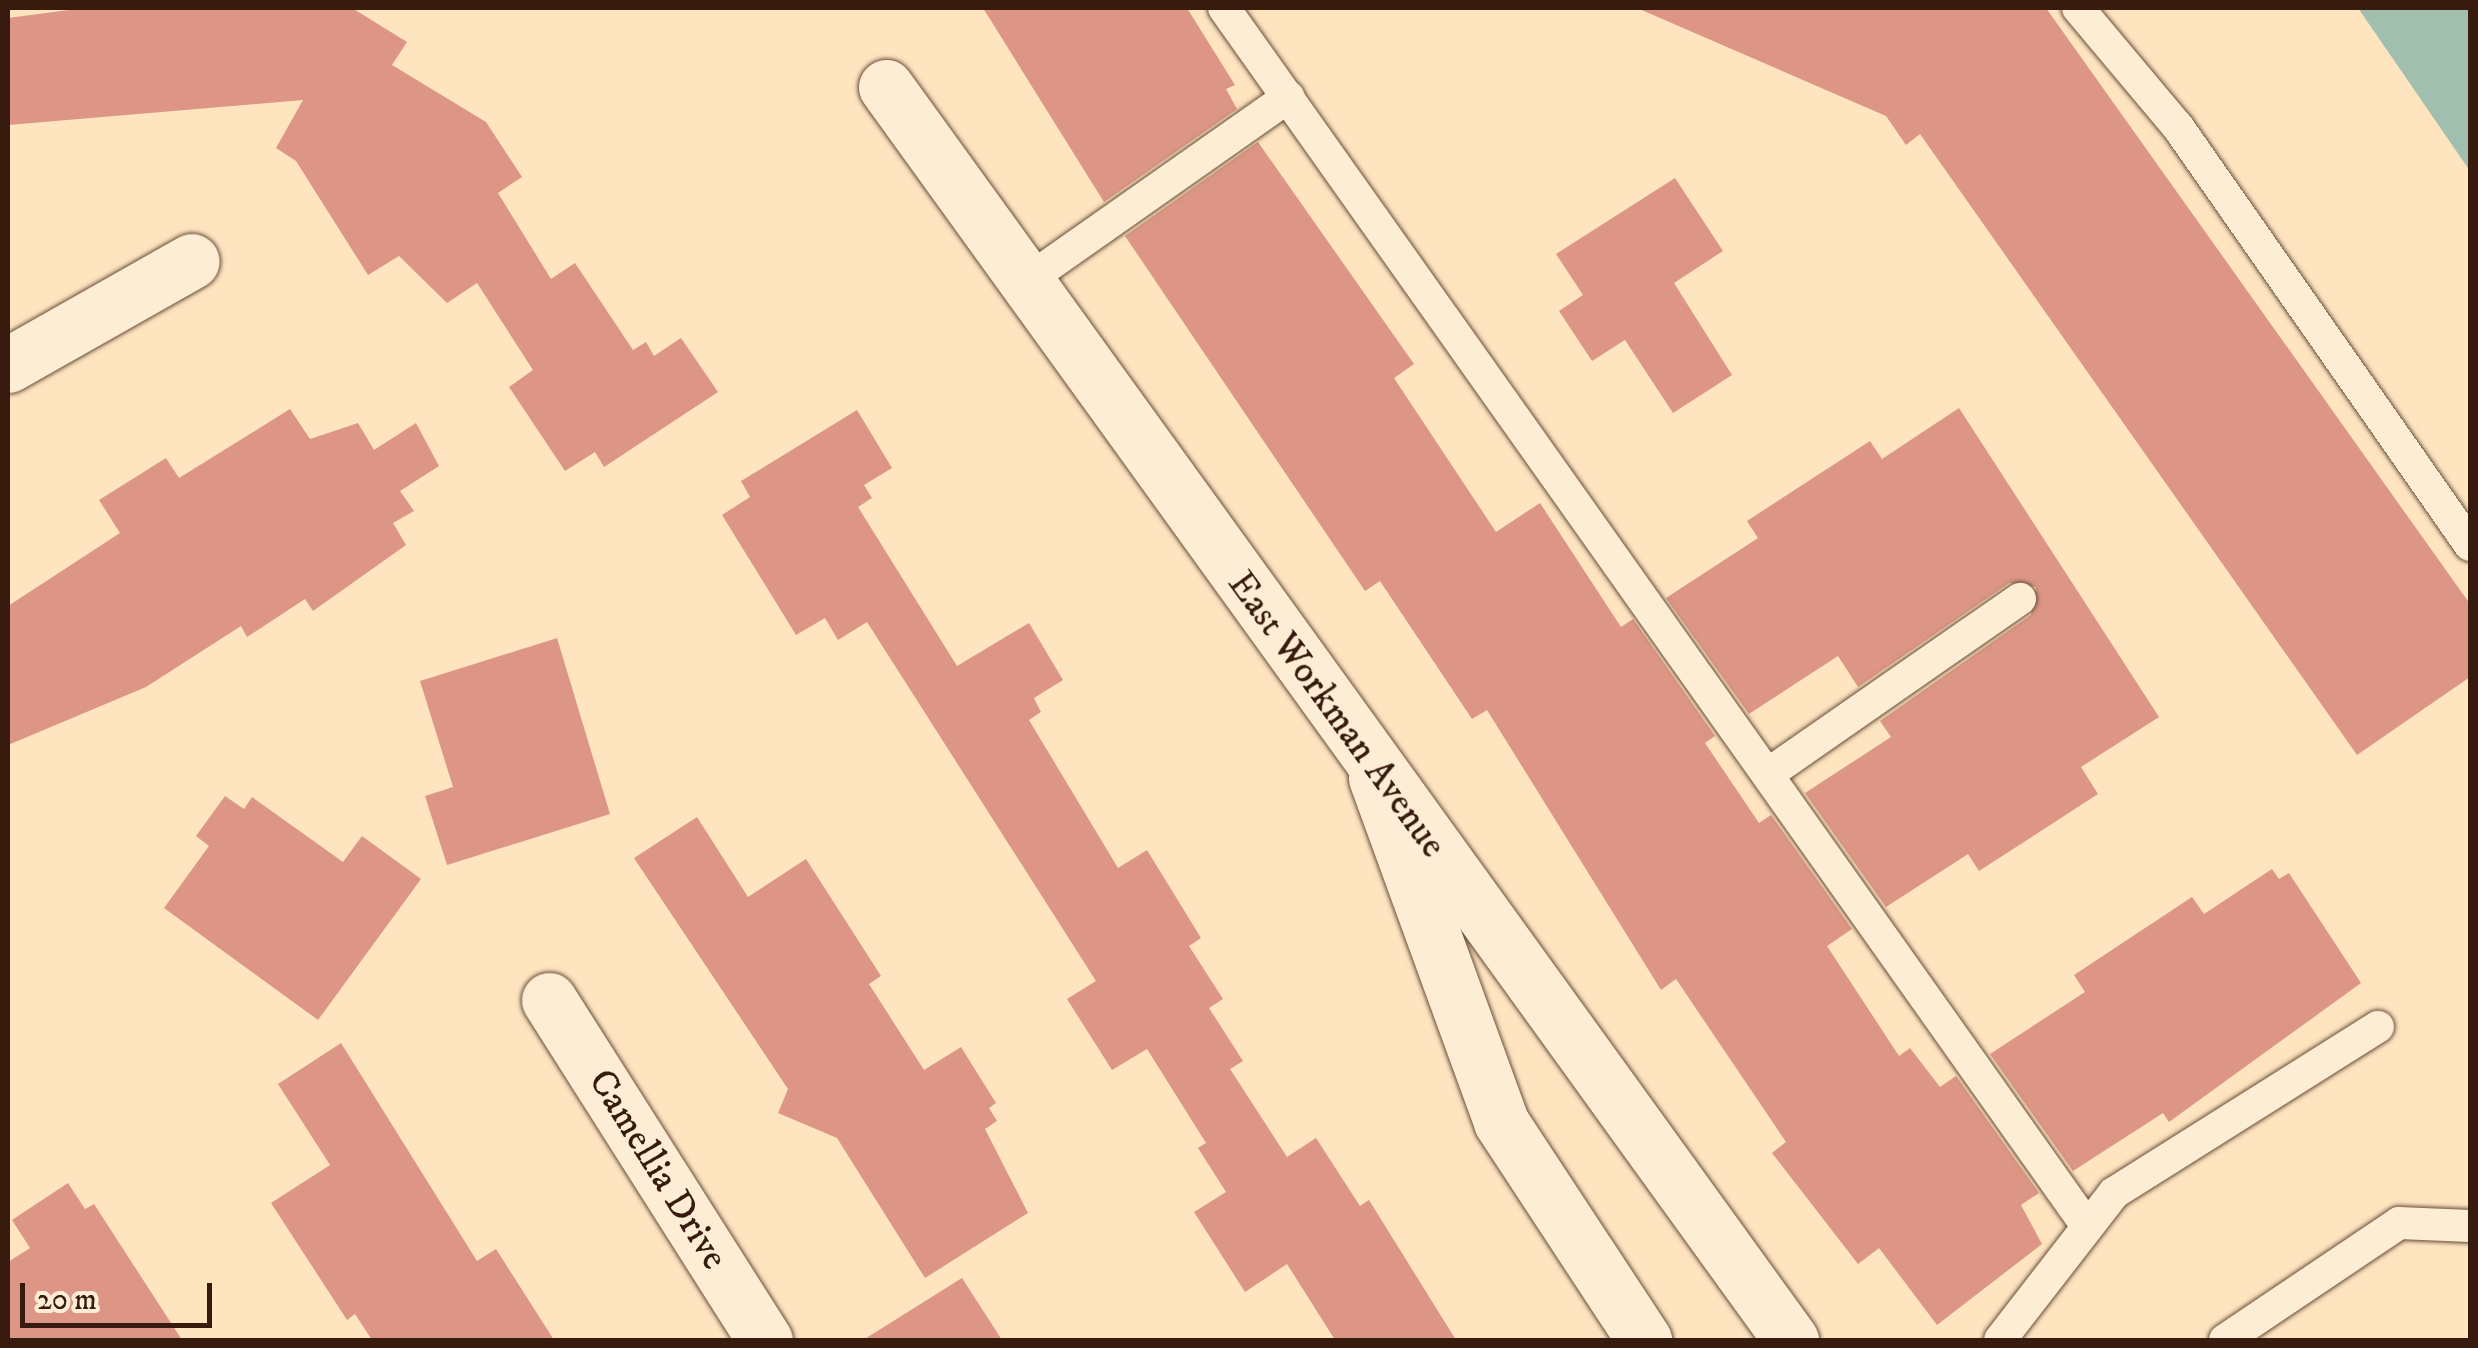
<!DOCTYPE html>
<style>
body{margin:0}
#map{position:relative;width:2478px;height:1348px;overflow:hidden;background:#fee4bf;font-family:"IM FELL DW Pica",serif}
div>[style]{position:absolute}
.water>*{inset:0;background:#a0bfaf}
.building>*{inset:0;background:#dd9685}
.roads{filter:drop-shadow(0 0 2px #684d3a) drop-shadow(0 0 2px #684d3a)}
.lane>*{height:32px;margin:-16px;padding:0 16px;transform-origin:16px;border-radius:16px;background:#feedd5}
.street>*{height:55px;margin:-27.5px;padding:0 27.5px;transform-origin:27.5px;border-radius:27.5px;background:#feedd5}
.secondary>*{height:55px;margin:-27.5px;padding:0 27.5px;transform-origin:27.5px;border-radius:27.5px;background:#feedd5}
span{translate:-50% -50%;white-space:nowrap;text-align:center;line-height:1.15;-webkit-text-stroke:9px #feedd5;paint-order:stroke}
.street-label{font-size:38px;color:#361b0e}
.frame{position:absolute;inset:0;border:10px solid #361b0e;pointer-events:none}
.scale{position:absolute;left:20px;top:1283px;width:192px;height:45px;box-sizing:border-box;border:5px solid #361b0e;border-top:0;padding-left:12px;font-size:30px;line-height:35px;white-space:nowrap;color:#361b0e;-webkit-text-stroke:8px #feedd5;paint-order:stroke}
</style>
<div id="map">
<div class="water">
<div style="clip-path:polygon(2358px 8px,2470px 8px,2470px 171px)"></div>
</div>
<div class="building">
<div style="clip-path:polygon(84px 8px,352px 8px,407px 42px,392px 65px,486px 122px,522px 177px,498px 193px,551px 279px,575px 263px,633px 350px,646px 342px,654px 356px,681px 338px,718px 392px,604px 467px,595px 452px,565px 471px,509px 387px,533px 370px,477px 283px,447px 303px,399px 256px,368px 275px,296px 161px,276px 148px,303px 100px,8px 125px,8px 18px)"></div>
<div style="clip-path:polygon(983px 8px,1187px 8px,1235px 85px,1226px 89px,1237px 109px,1104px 202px)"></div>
<div style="clip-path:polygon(1637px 8px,2046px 8px,2470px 604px,2470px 677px,2357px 755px,1920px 134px,1906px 145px,1886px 116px)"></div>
<div style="clip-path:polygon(1258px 142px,1414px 364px,1394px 378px,1496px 532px,1540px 503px,1621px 627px,1633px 619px,1715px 736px,1705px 743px,1759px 823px,1771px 815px,1852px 929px,1827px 946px,1899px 1056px,1910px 1048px,1940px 1087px,1956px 1076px,2039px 1193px,2021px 1205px,2042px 1244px,1937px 1325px,1879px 1248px,1858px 1264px,1772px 1153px,1786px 1142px,1676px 979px,1661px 990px,1487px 710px,1472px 719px,1380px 581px,1365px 591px,1125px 236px)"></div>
<div style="clip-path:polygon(1675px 178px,1723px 251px,1674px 283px,1732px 375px,1673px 413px,1625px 340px,1592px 361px,1559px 311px,1583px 295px,1556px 254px)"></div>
<div style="clip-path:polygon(1959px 408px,2159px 717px,2081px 767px,2098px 794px,1979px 871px,1968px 854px,1886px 907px,1805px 793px,1891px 737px,1880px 721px,2031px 615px,2036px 587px,2009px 583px,1858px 687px,1838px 656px,1749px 714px,1666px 598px,1758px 538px,1747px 521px,1870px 441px,1882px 459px)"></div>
<div style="clip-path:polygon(290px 409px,310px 439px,358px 423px,374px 450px,416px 423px,439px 466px,400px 491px,414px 511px,393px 523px,406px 545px,313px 611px,305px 599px,247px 637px,241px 626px,146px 687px,8px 745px,8px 606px,120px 533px,99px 500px,166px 458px,179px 478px)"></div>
<div style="clip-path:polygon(857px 410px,892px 468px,864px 485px,872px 498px,858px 507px,957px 666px,1029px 623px,1063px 680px,1034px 698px,1041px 712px,1029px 720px,1118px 868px,1147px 850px,1201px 938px,1189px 946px,1223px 999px,1209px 1008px,1243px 1061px,1230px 1069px,1287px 1157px,1316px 1138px,1360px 1206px,1369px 1200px,1456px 1340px,1335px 1340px,1287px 1264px,1245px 1292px,1194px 1212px,1226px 1192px,1198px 1148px,1206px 1143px,1147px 1049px,1112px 1070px,1067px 999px,1096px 981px,867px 622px,838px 640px,825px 618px,796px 635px,722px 515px,750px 497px,741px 481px)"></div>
<div style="clip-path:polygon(557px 638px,610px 814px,447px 865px,425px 796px,453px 787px,420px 681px)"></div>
<div style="clip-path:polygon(225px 796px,244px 809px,252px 797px,343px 862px,362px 836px,421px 879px,318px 1020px,164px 908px,209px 846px,196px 836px)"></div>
<div style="clip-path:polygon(697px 817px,748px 897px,806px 859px,881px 976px,869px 984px,924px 1070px,961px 1047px,996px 1103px,989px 1108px,997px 1121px,985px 1129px,1028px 1213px,925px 1278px,837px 1138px,778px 1113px,788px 1089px,634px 858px)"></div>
<div style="clip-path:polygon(2272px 869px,2279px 879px,2289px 873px,2361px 983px,2169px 1122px,2163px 1113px,2073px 1171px,1990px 1054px,2085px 992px,2074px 975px,2192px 897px,2204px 914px)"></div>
<div style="clip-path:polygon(341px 1043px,477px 1261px,496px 1249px,554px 1340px,372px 1340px,355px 1314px,347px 1320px,271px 1203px,330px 1165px,278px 1084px)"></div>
<div style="clip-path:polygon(68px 1183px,85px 1209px,94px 1204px,182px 1340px,8px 1340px,8px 1262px,30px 1248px,12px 1220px)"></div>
<div style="clip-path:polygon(962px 1278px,1002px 1340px,863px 1340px)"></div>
</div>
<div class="roads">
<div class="lane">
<div style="left:1224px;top:8px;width:1493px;rotate:54.68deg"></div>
<div style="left:2078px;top:8px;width:155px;rotate:50deg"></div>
<div style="left:2178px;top:127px;width:510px;rotate:55.06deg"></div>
<div style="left:1025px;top:282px;width:322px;rotate:-35.1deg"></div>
<div style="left:1768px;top:774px;width:307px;rotate:-34.8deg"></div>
<div style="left:2000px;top:1340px;width:186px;rotate:-52.2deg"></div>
<div style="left:2114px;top:1193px;width:312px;rotate:-32.2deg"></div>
<div style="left:2225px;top:1340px;width:210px;rotate:-33.9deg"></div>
<div style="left:2399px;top:1223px;width:71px;rotate:2.4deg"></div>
</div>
<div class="street">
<div style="left:8px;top:365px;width:211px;rotate:-29.5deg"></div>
<div style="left:1376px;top:778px;width:366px;rotate:70deg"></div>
<div style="left:1501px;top:1122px;width:261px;rotate:56.7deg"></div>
<div style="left:549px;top:1000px;width:403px;rotate:57.6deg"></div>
</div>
<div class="secondary">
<div style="left:886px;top:87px;width:1546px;rotate:54.16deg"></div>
</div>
</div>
<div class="street-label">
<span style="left:1336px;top:715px;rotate:54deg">East Workman Avenue</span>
<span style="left:657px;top:1170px;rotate:58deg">Camellia Drive</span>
</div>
<div class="frame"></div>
<div class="scale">20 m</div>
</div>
